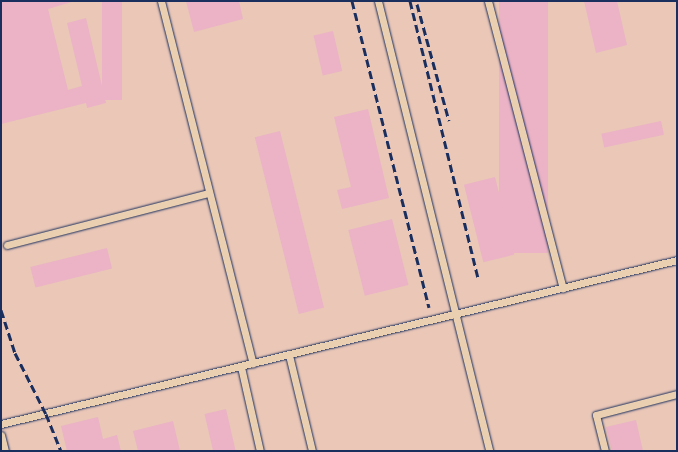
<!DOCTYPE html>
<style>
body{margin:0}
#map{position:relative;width:678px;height:452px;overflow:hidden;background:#eacfb1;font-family:Caveat,sans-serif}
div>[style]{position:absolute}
.built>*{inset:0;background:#eac7b7;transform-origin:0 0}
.building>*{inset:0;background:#ebb3c5;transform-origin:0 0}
.roads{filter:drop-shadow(0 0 1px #1b2f5e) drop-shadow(0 0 1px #1b2f5e)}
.lane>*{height:7px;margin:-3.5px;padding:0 3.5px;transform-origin:3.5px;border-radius:3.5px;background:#eacfb1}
.rail>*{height:3px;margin-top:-1.5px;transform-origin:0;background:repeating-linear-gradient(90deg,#1b2f5e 0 8px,transparent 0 12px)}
span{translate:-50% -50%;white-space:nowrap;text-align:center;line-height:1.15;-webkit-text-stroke:4.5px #eacfb1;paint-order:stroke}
.frame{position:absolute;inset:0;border:2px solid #1b2f5e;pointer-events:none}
</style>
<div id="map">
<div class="built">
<div style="left:1px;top:1px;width:676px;height:450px"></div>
</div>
<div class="building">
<div style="clip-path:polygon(1px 1px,75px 1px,48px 9px,68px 90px,82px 86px,67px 23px,86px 18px,106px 103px,87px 108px,86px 103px,1px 124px)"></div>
<div style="left:102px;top:1px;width:20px;height:99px"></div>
<div style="clip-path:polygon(186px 1px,239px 1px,243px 19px,194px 32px)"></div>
<div style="left:499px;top:1px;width:49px;height:252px"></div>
<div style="clip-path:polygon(584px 1px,617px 1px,627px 45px,596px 53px)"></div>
<div style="left:333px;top:31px;width:41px;height:20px;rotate:77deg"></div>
<div style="clip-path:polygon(368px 109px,389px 198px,342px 209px,337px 190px,351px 187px,334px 117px)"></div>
<div style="left:661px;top:121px;width:14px;height:61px;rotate:78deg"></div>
<div style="left:280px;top:131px;width:182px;height:26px;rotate:76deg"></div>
<div style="left:495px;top:177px;width:80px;height:32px;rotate:76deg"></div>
<div style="left:392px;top:219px;width:68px;height:45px;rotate:76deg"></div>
<div style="left:107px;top:248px;width:21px;height:79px;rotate:76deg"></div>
<div style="left:226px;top:409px;width:43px;height:22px;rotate:77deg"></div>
<div style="clip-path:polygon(98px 417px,103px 439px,117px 435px,121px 451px,67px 451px,61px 426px)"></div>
<div style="clip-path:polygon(636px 420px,643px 451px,612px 451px,606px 427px)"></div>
<div style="clip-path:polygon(173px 421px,180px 451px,138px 451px,133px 431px)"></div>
</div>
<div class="roads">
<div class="lane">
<div style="left:161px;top:1px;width:374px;rotate:75.8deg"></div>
<div style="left:378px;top:1px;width:463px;rotate:76.1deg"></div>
<div style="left:488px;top:1px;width:297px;rotate:75.4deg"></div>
<div style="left:7px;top:245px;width:208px;rotate:-14.5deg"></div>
<div style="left:289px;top:355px;width:99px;rotate:76.5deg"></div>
<div style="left:241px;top:367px;width:86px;rotate:77.3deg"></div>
<div style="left:1px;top:424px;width:696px;rotate:-13.64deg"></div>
<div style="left:1px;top:435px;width:16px;rotate:76deg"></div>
<div style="left:605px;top:451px;width:37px;rotate:-104deg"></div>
<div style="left:596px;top:415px;width:84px;rotate:-14.5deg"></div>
</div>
</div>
<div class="rail">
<div style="left:352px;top:1px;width:316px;rotate:75.9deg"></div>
<div style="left:410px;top:1px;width:284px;rotate:76.2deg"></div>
<div style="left:417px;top:4px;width:121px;rotate:74.7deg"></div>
<div style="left:1px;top:310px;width:45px;rotate:72deg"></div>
<div style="left:15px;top:353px;width:68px;rotate:63.1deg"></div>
<div style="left:46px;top:414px;width:40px;rotate:68deg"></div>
</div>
<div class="frame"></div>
</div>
